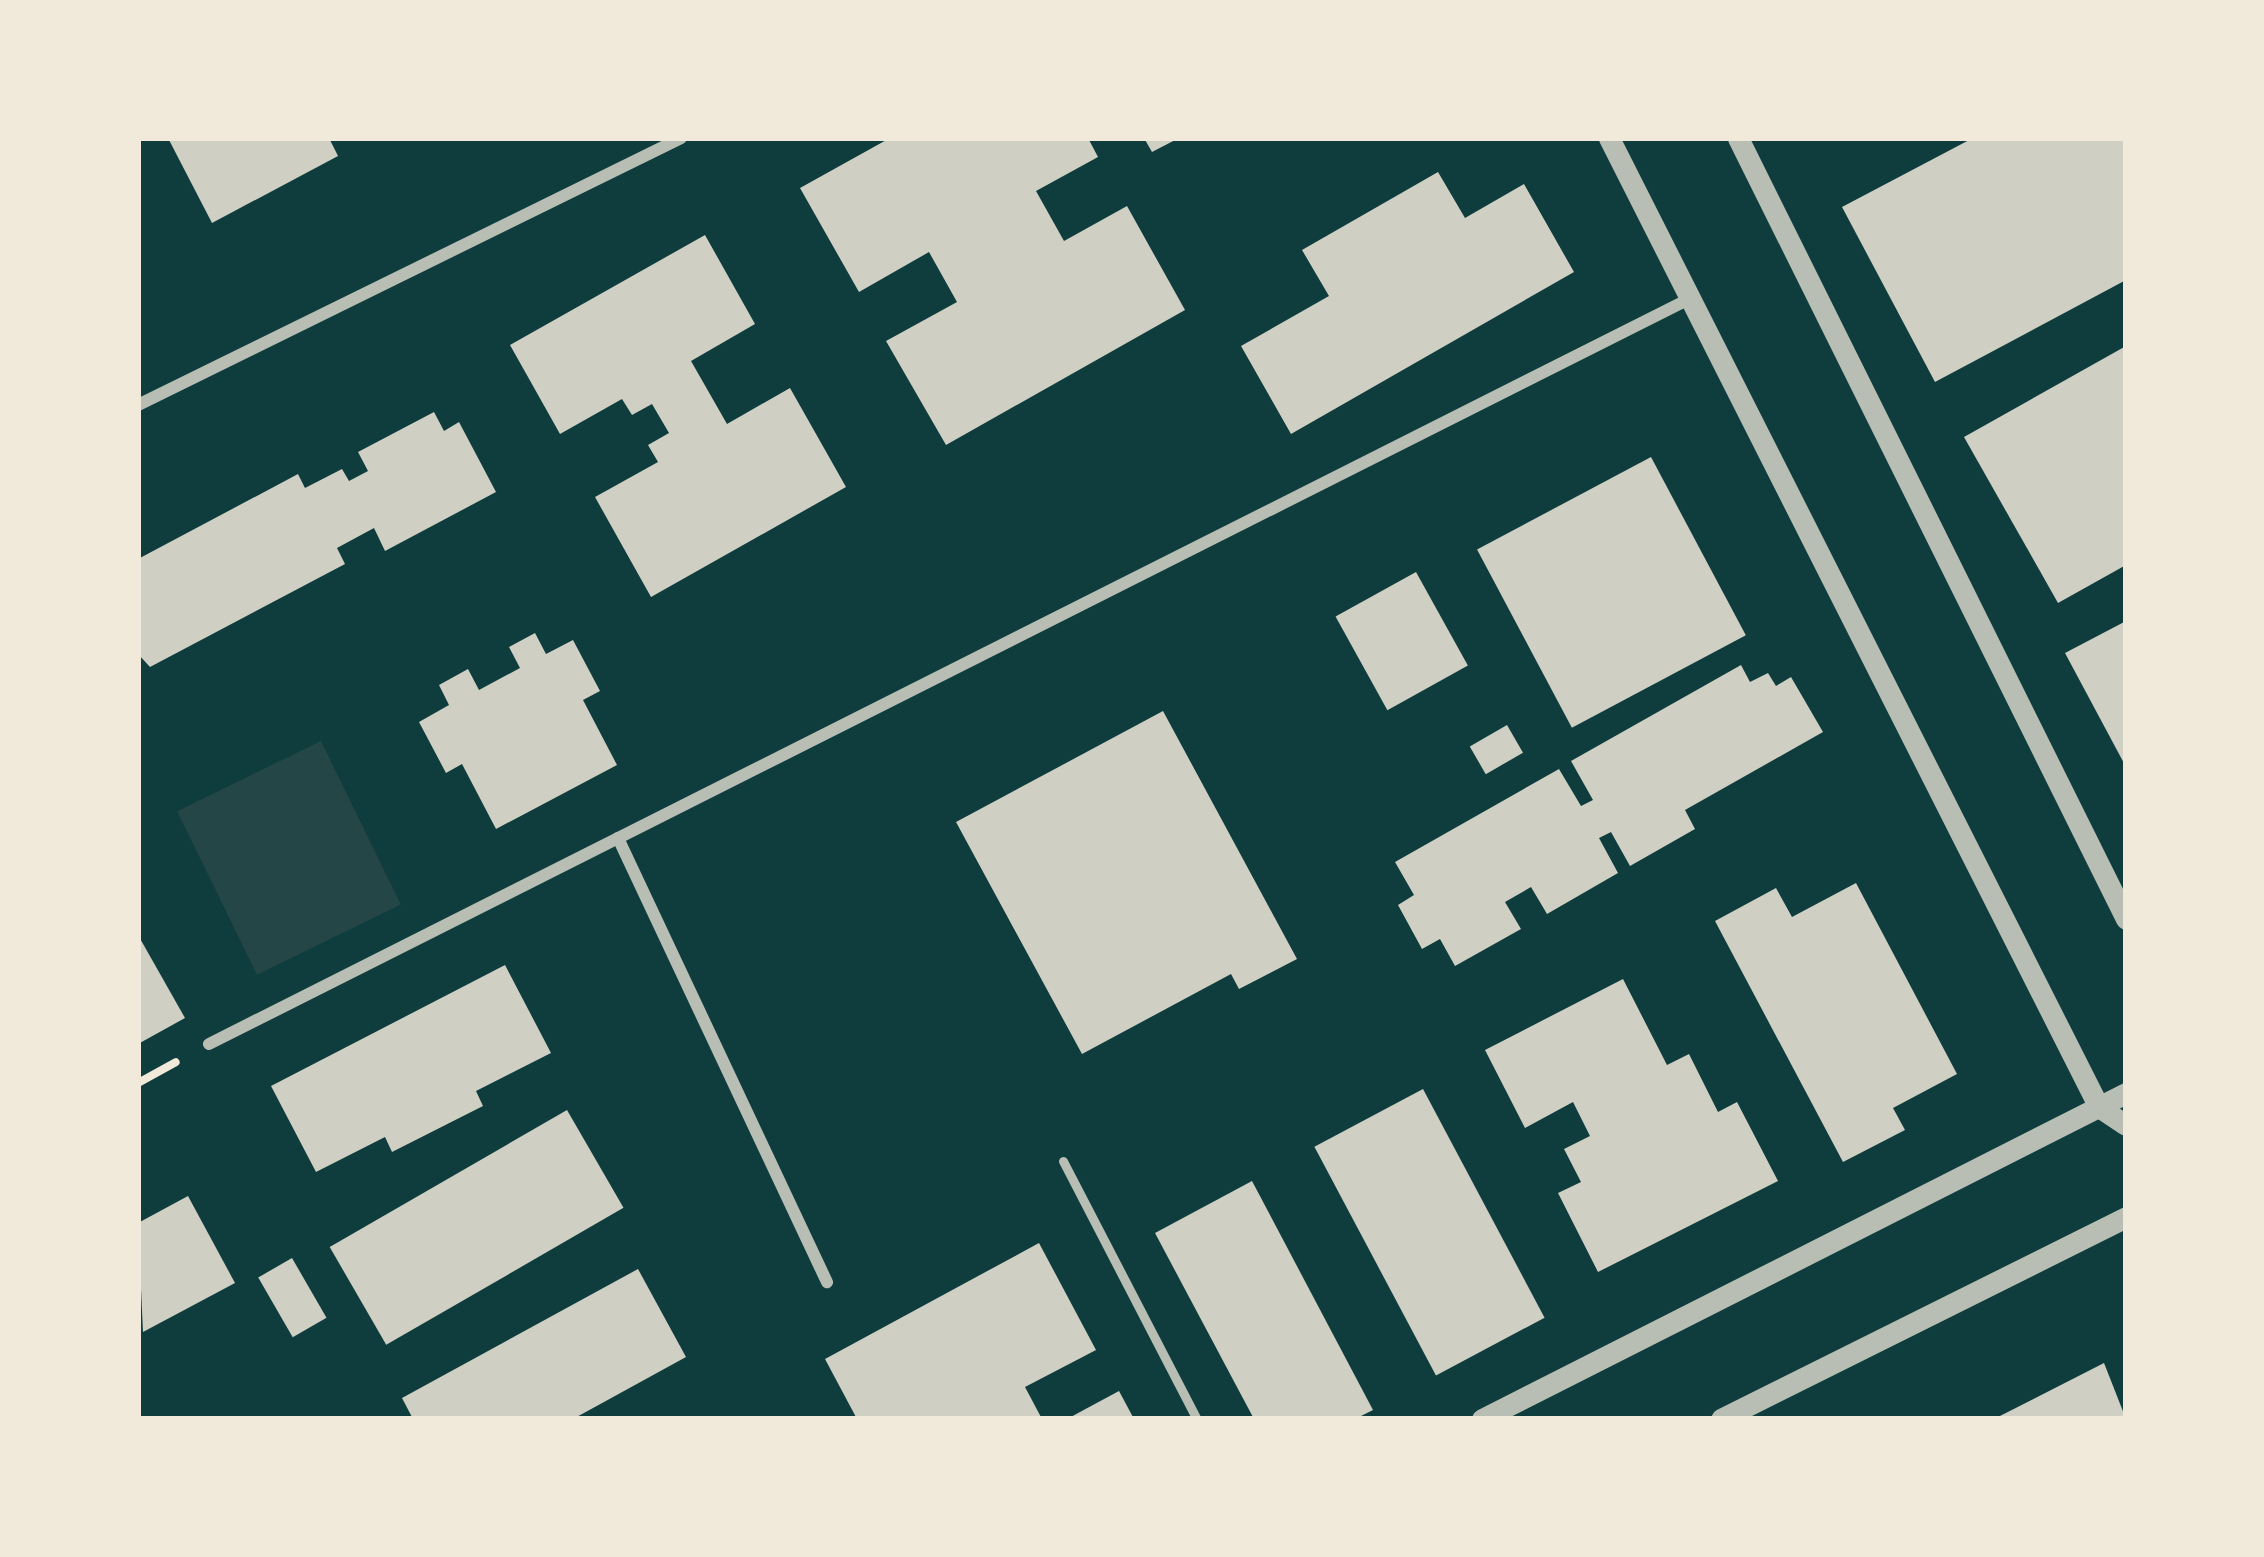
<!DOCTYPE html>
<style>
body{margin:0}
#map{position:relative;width:2264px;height:1557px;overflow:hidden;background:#0f3d3e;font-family:"Zilla Slab",serif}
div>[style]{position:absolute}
.green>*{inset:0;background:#244646;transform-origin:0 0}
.building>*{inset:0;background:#cfcfc3;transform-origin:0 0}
.path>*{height:8px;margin:-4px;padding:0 4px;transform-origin:4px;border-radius:4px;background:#f1e9da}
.service>*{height:9px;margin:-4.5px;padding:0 4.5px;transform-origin:4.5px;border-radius:4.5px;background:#b8beb3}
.minor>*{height:12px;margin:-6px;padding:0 6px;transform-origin:6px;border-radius:6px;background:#b8beb3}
.tertiary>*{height:21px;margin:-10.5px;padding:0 10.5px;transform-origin:10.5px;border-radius:10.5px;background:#b8beb3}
span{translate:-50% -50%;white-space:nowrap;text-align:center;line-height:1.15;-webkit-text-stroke:9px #f1e9da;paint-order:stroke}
.frame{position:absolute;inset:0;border:141px solid #f1e9da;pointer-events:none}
</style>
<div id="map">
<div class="green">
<div style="left:321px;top:741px;width:182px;height:160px;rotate:64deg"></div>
</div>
<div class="building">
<div style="clip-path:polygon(168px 138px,329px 138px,338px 156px,212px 223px)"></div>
<div style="clip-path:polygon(890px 138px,1088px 138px,1098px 157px,1036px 191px,1064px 241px,1127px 206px,1185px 310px,946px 445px,886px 341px,957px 302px,929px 252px,859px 292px,800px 188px)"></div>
<div style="clip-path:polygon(1144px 138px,1179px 138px,1152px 152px)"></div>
<div style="clip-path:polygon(1973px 138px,2126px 138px,2126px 280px,1935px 382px,1842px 207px)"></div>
<div style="clip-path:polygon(1438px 172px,1465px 218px,1524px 184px,1574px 272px,1291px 434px,1241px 346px,1329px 296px,1302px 250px)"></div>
<div style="clip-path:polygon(705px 235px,755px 324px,691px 361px,727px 424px,790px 388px,846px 487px,651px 597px,595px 497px,658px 462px,648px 445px,669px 433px,652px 404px,632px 415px,622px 399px,560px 434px,510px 345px)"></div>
<div style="clip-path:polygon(2126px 346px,2126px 565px,2058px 603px,1964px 437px)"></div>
<div style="clip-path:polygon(434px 412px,444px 431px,459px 422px,496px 492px,385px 551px,374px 528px,337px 548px,345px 564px,150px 667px,138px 654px,138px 559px,298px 474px,305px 488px,342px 469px,349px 481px,368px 471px,358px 452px)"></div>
<div style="left:1651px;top:457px;width:202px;height:197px;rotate:62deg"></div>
<div style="left:1416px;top:572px;width:107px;height:92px;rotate:61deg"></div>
<div style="clip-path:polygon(2126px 621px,2126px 767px,2065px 653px)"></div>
<div style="clip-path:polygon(535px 633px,546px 654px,573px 640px,600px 691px,583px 700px,617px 765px,496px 829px,462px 764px,446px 773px,419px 722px,449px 705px,439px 685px,468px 669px,479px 690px,520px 668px,509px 647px)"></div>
<div style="clip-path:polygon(1741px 665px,1750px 682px,1768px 673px,1776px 686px,1791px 677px,1823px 732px,1685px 810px,1695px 829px,1630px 866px,1611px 832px,1599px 838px,1618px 873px,1547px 914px,1531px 887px,1505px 902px,1521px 929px,1455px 966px,1440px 939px,1422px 949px,1398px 905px,1414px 895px,1395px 862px,1559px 769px,1581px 806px,1593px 800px,1571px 761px)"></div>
<div style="clip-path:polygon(1163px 711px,1297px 959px,1239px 989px,1231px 974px,1082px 1054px,956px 822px)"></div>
<div style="left:1507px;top:725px;width:32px;height:43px;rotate:60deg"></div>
<div style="clip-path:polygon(1856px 883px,1957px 1074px,1893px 1108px,1905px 1130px,1843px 1162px,1715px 921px,1776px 888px,1792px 917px)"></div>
<div style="clip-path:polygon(138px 935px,185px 1018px,138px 1044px)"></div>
<div style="clip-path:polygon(505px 965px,551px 1053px,476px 1091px,483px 1106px,392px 1152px,385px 1137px,316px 1172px,271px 1086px)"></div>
<div style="clip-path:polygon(1623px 979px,1667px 1065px,1689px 1054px,1718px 1112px,1737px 1102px,1778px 1181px,1598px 1272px,1558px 1193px,1581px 1182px,1564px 1149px,1590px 1136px,1573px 1102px,1525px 1128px,1485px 1050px)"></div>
<div style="left:1423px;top:1089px;width:259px;height:123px;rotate:62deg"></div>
<div style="left:567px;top:1110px;width:113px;height:274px;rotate:60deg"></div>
<div style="clip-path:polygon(1252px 1181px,1373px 1410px,1355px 1419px,1254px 1419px,1155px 1233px)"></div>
<div style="clip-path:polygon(188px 1196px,235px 1283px,143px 1332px,138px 1223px)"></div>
<div style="clip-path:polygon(1039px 1243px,1096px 1350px,1025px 1387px,1042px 1419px,857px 1419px,825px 1359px)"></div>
<div style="left:292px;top:1258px;width:69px;height:39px;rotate:60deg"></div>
<div style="clip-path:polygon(638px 1269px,686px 1357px,573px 1419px,413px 1419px,402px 1398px)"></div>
<div style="clip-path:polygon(2104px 1363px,2126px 1419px,1994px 1419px)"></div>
<div style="clip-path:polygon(1119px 1391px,1134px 1419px,1067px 1419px)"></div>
</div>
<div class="path">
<div style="left:138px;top:1083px;width:43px;rotate:-28.9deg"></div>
</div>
<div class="service">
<div style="left:1063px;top:1161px;width:291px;rotate:62.6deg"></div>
</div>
<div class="minor">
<div style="left:138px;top:405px;width:605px;rotate:-26.18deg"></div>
<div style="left:618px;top:838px;width:491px;rotate:64.8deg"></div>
<div style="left:209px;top:1044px;width:1659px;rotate:-26.72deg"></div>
</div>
<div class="tertiary">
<div style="left:1609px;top:138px;width:1086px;rotate:63.18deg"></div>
<div style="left:2099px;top:1107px;width:32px;rotate:34deg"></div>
<div style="left:1738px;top:138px;width:872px;rotate:63.58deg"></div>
<div style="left:1482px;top:1419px;width:722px;rotate:-26.85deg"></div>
<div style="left:1721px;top:1419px;width:453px;rotate:-26.5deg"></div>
</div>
<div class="frame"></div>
</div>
